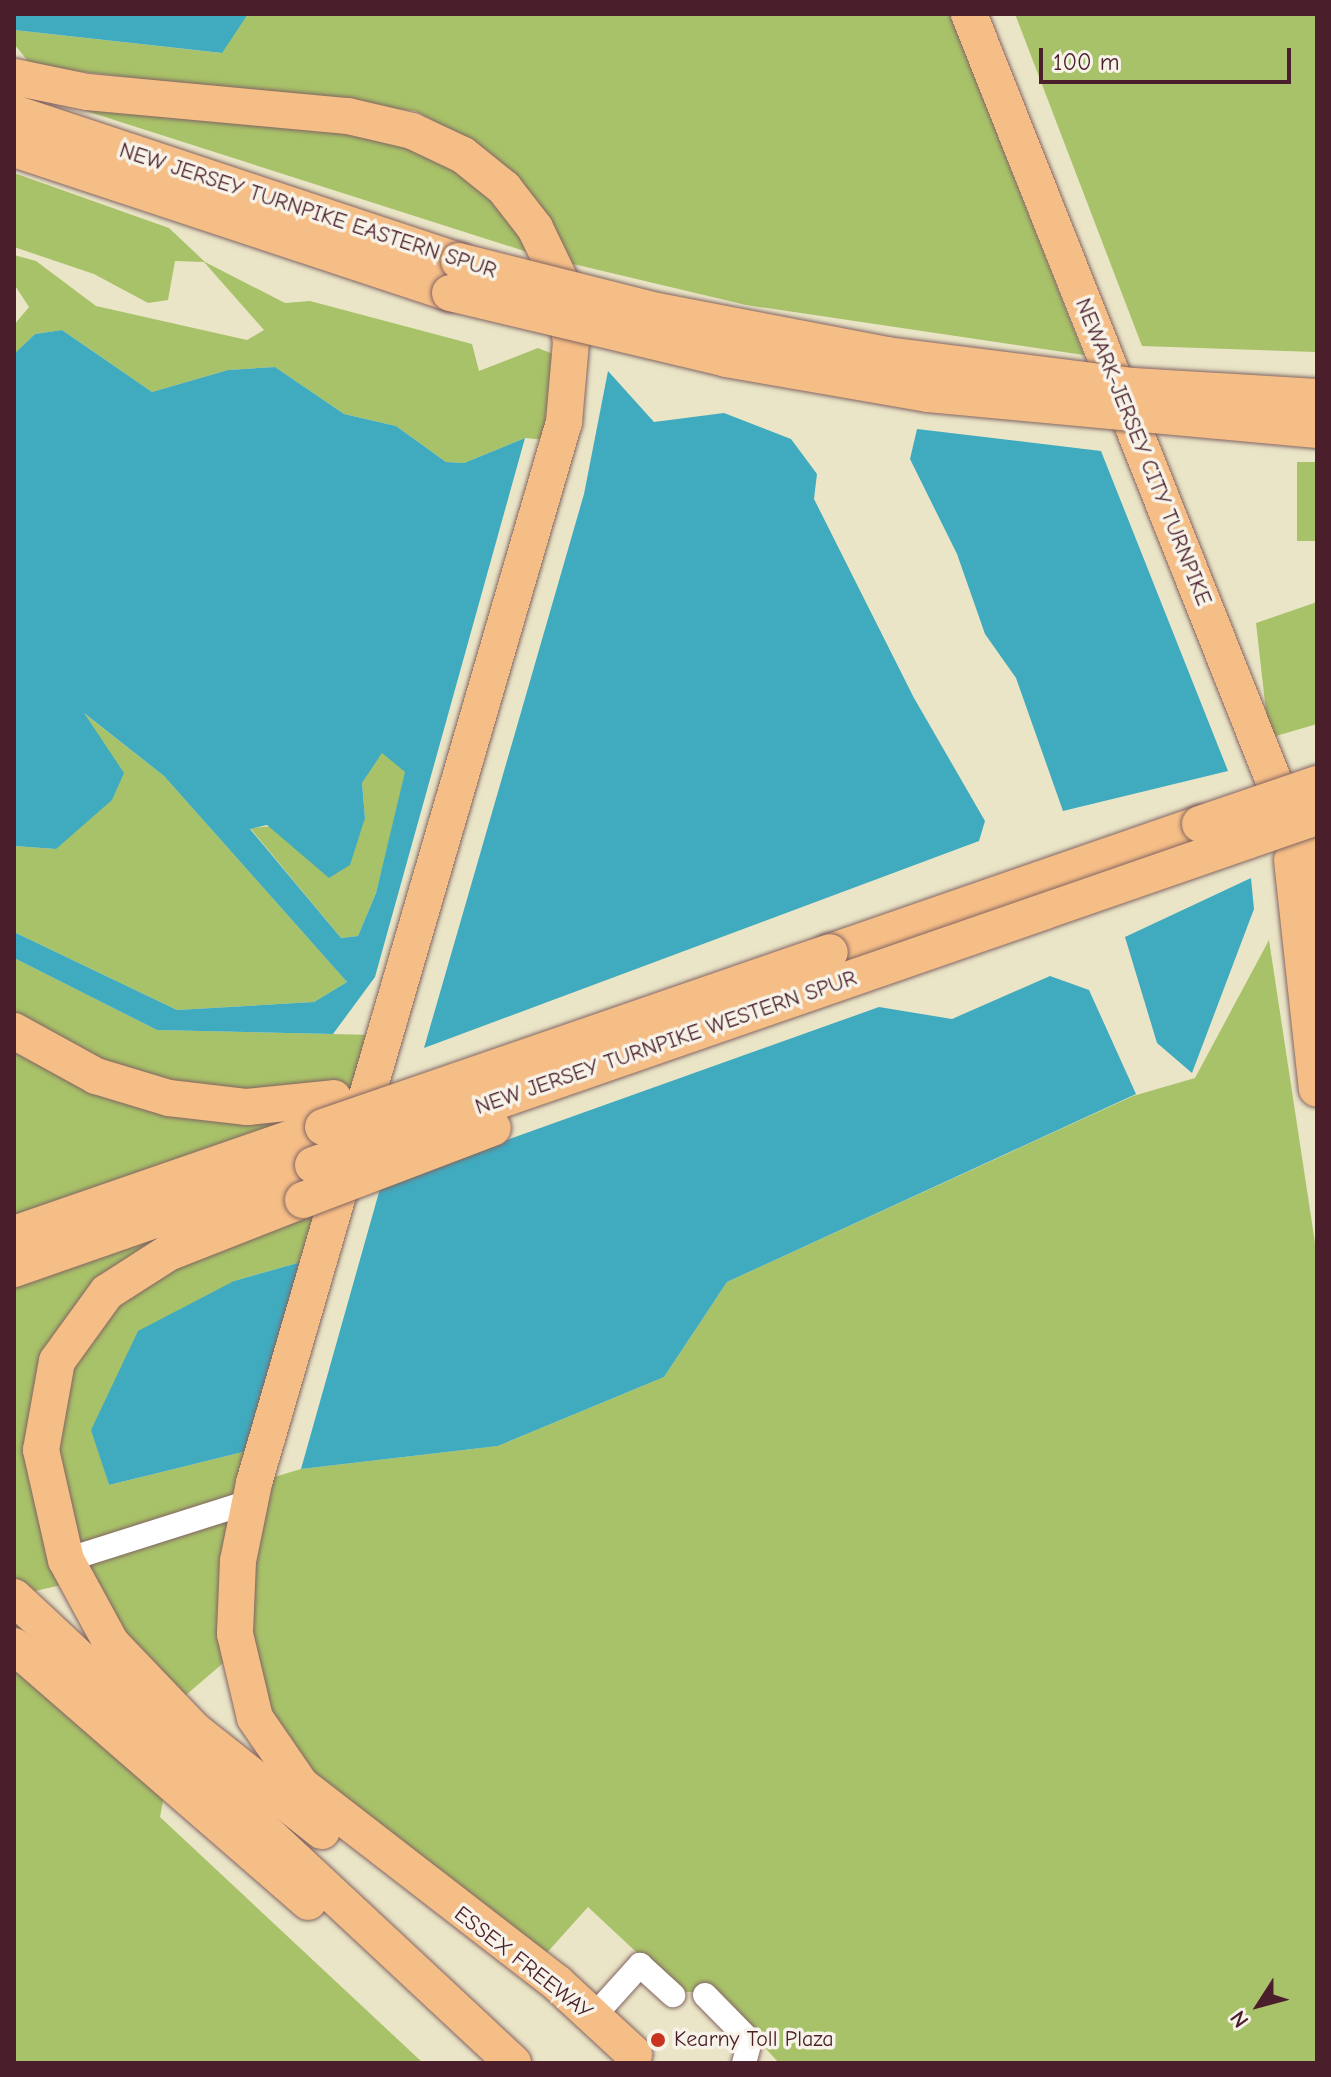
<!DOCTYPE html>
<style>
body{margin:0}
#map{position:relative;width:1331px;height:2077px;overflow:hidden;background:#eae5c7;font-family:"Comic Neue",sans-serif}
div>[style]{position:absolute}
.green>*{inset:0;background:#a8c269;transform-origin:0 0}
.water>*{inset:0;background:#40abbf}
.roads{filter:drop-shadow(0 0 2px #826462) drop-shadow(0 0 2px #826462)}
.minor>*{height:24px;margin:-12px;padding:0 12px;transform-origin:12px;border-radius:12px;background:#fff}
.highway>*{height:36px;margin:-18px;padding:0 18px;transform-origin:18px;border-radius:18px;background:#f6be87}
.bridges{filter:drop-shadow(0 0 2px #826462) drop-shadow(0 0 2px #826462)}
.highway-bridge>*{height:36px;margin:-18px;padding:0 18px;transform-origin:18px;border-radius:18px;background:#f6be87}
.dots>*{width:22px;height:22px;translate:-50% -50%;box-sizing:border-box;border:4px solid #f7f3e8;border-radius:50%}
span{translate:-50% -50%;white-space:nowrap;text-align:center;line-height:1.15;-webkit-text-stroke:7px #f7f3e8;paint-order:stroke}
.street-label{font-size:22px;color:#4a1f2b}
.poi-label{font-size:22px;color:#4a1f2b}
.left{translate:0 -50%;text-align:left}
.frame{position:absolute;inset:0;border:16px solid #4a1f2b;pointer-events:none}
.north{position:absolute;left:1219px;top:1965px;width:80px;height:80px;-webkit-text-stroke:6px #f7f3e8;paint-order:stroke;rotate:234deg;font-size:22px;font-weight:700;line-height:32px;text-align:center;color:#4a1f2b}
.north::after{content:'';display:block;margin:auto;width:28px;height:36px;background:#4a1f2b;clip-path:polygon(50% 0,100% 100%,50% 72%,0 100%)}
.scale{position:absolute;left:1039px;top:48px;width:252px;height:36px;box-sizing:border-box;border:4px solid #4a1f2b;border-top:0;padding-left:10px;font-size:24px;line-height:28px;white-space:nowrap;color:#4a1f2b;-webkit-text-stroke:6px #f7f3e8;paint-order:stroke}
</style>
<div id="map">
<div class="green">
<div style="clip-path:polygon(248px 14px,950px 14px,1084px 355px,746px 305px,569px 263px,473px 142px,415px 111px,32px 66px,14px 44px,14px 30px,221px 53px)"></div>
<div style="clip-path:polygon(1015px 14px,1317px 14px,1317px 352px,1142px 346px)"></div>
<div style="clip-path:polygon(14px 88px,357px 127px,486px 182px,537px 255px)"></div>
<div style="clip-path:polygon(14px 173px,169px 228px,205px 262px,285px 303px,310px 301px,472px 344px,479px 371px,538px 348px,558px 356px,546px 440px,525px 438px,464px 463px,446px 462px,396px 426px,344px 414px,275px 367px,228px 370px,152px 392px,62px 330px,35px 334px,14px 354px,14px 325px,29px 307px,14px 284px,14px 255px,36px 261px,96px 306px,247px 340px,264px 330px,204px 262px,175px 261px,168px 300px,148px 303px,94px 274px,14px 247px)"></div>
<div style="left:1297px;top:462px;width:20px;height:79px"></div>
<div style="clip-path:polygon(1317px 602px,1317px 724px,1269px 738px,1256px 623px)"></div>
<div style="clip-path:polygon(81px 711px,164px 776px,347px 982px,314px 1002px,177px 1010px,14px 932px,14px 846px,56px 849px)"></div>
<div style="clip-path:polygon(382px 752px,406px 772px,376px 893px,358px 936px,341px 938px,250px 828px,365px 818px,362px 783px)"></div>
<div style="clip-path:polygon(1269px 940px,1317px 1256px,1317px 2063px,779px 2063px,714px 1992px,679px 1992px,588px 1907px,535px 1966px,325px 1808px,236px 1652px,172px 1707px,75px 1582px,35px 1591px,14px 1635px,14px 958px,157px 1030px,375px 1035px,301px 1262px,234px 1281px,92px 1430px,109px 1485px,255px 1449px,254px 1483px,301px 1469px,498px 1446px,664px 1377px,727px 1282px,1133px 1096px,1195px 1078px)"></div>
<div style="clip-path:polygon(14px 1664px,165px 1791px,160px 1817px,423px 2063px,14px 2063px)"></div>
</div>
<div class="water">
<div style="clip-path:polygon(14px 14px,248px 14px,222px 53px,14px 30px)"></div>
<div style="clip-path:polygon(evenodd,62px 330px,152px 392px,228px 370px,275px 367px,344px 414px,396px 426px,446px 462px,464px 463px,525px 438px,375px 977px,333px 1034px,157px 1030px,14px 958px,14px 932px,177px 1010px,314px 1002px,347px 982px,164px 776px,84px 713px,124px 773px,112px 800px,56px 849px,14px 846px,14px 354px,35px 334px,62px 330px,382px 753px,405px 772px,376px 893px,358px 936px,341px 938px,250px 829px,267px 825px,329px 878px,350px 865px,365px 818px,362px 783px,382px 753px)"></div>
<div style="clip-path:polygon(608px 371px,654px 422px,724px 413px,791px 439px,817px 474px,814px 499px,914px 698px,985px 821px,979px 841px,424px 1048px,584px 494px)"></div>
<div style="clip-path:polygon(917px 429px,1101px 451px,1228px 771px,1063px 811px,1016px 678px,985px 634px,957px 554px,910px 459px)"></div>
<div style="clip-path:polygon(1251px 878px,1254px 909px,1192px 1073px,1157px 1043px,1125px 937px)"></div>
<div style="clip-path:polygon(1050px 976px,1089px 990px,1136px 1094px,727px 1282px,664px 1377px,498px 1446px,301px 1469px,381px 1185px,879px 1007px,952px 1019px)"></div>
<div style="clip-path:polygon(301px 1262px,255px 1449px,109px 1485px,91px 1430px,138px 1331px,234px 1281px)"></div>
</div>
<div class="roads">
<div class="minor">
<div style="left:66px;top:1560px;width:192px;rotate:-17.6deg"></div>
<div style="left:705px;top:1995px;width:64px;rotate:45.6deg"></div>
<div style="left:750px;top:2041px;width:23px;rotate:105deg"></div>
<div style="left:594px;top:2016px;width:69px;rotate:-48deg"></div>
<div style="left:640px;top:1965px;width:45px;rotate:42.3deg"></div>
</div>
<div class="highway">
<div style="left:969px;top:14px;width:943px;rotate:68.33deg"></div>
<div style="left:14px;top:77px;width:75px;rotate:11.6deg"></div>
<div style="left:87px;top:92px;width:262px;rotate:5.3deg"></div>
<div style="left:348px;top:116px;width:66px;rotate:13.2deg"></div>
<div style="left:412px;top:131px;width:56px;rotate:25.2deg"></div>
<div style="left:463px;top:155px;width:53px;rotate:38.8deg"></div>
<div style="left:504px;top:188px;width:51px;rotate:52.2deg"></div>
<div style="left:535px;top:228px;width:60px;rotate:64.3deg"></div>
<div style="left:561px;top:282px;width:61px;rotate:80.5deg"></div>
<div style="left:571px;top:342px;width:80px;rotate:95deg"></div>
<div style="left:564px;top:422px;width:1105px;rotate:106.29deg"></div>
<div style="left:254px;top:1483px;width:80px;rotate:101.6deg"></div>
<div style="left:238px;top:1561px;width:73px;rotate:92.4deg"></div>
<div style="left:235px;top:1634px;width:86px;rotate:76.6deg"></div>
<div style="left:255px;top:1718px;width:81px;rotate:55.5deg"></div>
<div style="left:301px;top:1785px;width:324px;rotate:37.7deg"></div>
<div style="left:557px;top:1983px;width:105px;rotate:42.7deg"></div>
<div style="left:14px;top:113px;width:469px;rotate:18.4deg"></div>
<div style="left:14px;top:149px;width:459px;rotate:18.3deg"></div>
<div style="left:1292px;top:860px;width:230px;rotate:83.8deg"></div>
<div style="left:830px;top:952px;width:392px;rotate:-19.1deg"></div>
<div style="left:14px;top:1031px;width:94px;rotate:28.8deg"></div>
<div style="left:96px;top:1076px;width:76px;rotate:16.8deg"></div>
<div style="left:169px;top:1098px;width:79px;rotate:6.6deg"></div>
<div style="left:247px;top:1107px;width:87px;rotate:-5.9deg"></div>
<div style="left:303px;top:1200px;width:145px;rotate:158.6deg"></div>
<div style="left:168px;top:1253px;width:72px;rotate:147.4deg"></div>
<div style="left:107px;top:1292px;width:85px;rotate:125.9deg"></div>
<div style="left:57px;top:1361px;width:90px;rotate:100.2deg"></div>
<div style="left:41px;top:1450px;width:113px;rotate:77.2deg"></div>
<div style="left:66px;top:1560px;width:94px;rotate:61.5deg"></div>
<div style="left:111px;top:1643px;width:120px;rotate:46.3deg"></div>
<div style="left:194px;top:1730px;width:163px;rotate:38.3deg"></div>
<div style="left:14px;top:1234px;width:327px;rotate:-19.1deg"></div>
<div style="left:14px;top:1269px;width:317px;rotate:-19.2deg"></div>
<div style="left:14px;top:1597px;width:683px;rotate:43.04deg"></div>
<div style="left:14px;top:1646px;width:390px;rotate:41deg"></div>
</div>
</div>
<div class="bridges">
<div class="highway-bridge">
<div style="left:459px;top:261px;width:204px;rotate:14.2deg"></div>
<div style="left:657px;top:311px;width:234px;rotate:10.8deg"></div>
<div style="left:887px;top:355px;width:248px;rotate:7.2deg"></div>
<div style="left:1133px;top:386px;width:184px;rotate:3.4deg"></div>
<div style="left:450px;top:293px;width:284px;rotate:13.4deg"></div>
<div style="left:726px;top:359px;width:205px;rotate:9.8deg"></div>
<div style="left:928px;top:394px;width:391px;rotate:5.3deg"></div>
<div style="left:1200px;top:824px;width:124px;rotate:-18.9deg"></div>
<div style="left:323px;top:1127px;width:536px;rotate:-19.04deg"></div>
<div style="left:313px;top:1165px;width:1063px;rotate:-19.12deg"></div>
<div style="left:303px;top:1200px;width:203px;rotate:-20.8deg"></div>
</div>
</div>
<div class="dots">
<div style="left:658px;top:2040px;background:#c8321e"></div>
</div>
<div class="street-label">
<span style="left:308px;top:211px;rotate:18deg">NEW JERSEY TURNPIKE EASTERN SPUR</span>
<span style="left:1143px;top:452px;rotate:68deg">NEWARK-JERSEY CITY TURNPIKE</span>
<span style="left:666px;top:1043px;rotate:-19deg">NEW JERSEY TURNPIKE WESTERN SPUR</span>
<span style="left:523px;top:1963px;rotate:38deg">ESSEX FREEWAY</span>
</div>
<div class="poi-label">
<span class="left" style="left:674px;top:2040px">Kearny Toll Plaza</span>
</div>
<div class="frame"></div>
<div class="north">N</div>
<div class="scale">100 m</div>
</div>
